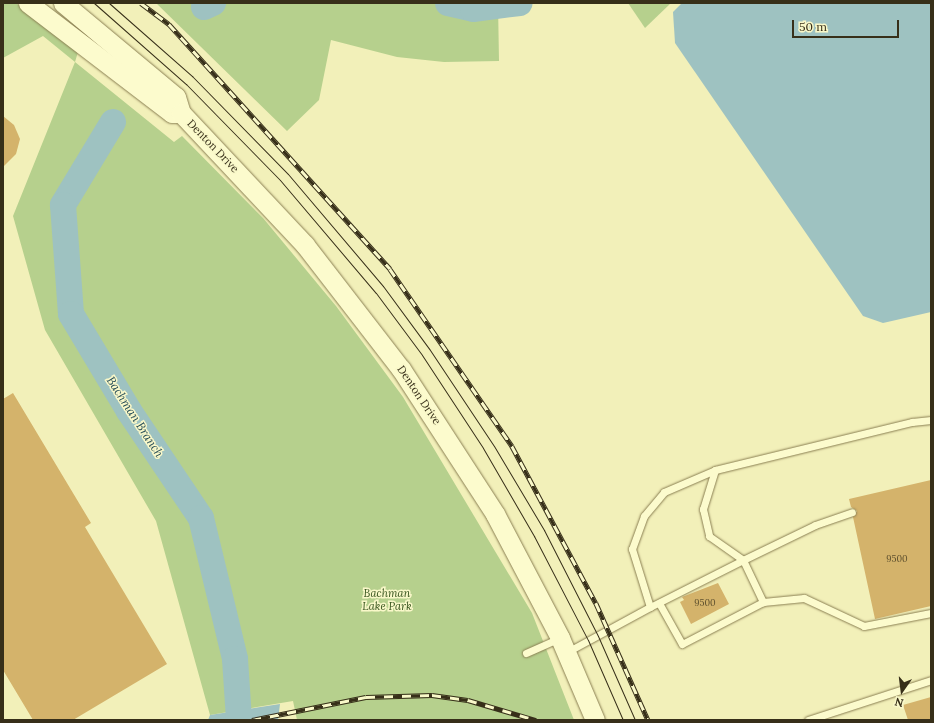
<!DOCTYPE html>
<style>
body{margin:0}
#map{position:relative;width:934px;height:723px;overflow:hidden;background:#f2f0b9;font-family:Lora,serif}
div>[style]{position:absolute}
.green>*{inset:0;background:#b6d08d}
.water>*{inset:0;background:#9ec2c1}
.river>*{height:26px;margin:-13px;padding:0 13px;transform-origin:13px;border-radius:13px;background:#9ec2c1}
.building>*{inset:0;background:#d4b36b}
.roads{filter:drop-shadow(0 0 1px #8a7f52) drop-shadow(0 0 1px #8a7f52)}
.service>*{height:7px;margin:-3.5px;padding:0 3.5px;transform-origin:3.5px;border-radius:3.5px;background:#fcfbcd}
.secondary>*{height:19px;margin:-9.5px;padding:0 9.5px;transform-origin:9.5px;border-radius:9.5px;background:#fcfbcd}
.tram>*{height:1px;margin:-0.5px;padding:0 0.5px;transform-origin:0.5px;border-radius:0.5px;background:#372f19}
.rail>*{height:4.5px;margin-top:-2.25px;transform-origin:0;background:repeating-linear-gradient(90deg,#f9f8c9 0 9px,#372f19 0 18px);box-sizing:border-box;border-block:1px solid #372f19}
span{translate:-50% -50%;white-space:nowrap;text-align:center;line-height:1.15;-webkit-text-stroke:3px #f9f8c9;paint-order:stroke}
.number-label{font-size:9px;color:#5e502e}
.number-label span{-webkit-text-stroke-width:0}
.street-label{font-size:11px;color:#372f19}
.park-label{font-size:11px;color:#38551e;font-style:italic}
.water-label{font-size:12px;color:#274e58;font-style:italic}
.frame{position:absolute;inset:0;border:4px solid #372f19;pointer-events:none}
.north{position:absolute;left:882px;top:671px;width:40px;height:40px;-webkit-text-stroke:3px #f9f8c9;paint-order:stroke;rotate:194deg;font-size:11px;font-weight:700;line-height:16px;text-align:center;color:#372f19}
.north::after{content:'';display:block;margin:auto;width:14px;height:18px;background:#372f19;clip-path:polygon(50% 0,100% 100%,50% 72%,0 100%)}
.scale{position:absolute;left:792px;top:20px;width:107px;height:18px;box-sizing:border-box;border:2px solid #372f19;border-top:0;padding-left:5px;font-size:12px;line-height:14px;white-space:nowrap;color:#372f19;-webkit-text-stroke:3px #f9f8c9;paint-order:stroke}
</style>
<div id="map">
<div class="green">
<div style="clip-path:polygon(3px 3px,16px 3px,78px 52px,75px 62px,174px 142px,182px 136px,263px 218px,336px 306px,403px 397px,532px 613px,574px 720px,297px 720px,293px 701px,210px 715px,156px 521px,45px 330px,13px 216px,75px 62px,43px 36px,3px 58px)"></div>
<div style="clip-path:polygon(156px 3px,498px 3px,499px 61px,444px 62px,397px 57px,331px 40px,319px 100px,287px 131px)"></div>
<div style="clip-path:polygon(628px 3px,671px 3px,645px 28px)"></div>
</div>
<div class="water">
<div style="clip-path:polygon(682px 3px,931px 3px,931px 312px,883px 323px,863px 316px,675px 43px,673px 12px)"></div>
<div style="clip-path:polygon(280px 704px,278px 720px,208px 720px,210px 715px)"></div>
</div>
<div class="river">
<div style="left:448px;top:3px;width:26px;rotate:13deg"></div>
<div style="left:473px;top:9px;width:47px;rotate:-7.3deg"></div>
<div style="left:204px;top:7px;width:10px;rotate:-24deg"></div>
<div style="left:113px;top:122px;width:97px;rotate:121.1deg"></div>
<div style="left:63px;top:205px;width:109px;rotate:85.8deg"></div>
<div style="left:71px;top:314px;width:113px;rotate:59.1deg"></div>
<div style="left:129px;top:411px;width:129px;rotate:56.1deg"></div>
<div style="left:201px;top:518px;width:145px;rotate:76.4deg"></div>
<div style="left:235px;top:659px;width:61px;rotate:86.2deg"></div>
</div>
<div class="building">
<div style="clip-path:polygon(3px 116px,14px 125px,20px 139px,16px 154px,3px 167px)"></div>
<div style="clip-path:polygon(13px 393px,91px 523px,85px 527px,167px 664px,73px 720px,33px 720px,3px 670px,3px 399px)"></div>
<div style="clip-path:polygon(931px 480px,931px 606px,875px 619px,853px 517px,857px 511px,851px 507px,849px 499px)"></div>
<div style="clip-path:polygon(718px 583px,729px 604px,691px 624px,680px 602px,684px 600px,682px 597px)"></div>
<div style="clip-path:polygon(931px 697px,931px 720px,908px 720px,903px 705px)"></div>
</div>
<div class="roads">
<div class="service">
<div style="left:715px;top:470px;width:41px;rotate:107.1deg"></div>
<div style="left:703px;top:509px;width:28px;rotate:77deg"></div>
<div style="left:709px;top:536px;width:42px;rotate:35.2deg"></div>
<div style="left:743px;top:560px;width:80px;rotate:-25.9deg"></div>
<div style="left:815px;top:525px;width:39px;rotate:-19deg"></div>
<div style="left:659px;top:603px;width:47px;rotate:60.7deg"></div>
<div style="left:682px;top:644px;width:91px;rotate:-27.4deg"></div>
<div style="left:650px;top:607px;width:104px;rotate:-26.8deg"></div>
<div style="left:743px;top:560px;width:47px;rotate:64.5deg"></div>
<div style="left:763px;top:602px;width:41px;rotate:-5.6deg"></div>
<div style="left:804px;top:598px;width:66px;rotate:25deg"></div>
<div style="left:864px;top:626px;width:68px;rotate:-11deg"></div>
<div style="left:567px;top:652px;width:94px;rotate:-28.5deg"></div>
<div style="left:650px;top:607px;width:61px;rotate:-107.2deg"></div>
<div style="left:632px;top:549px;width:35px;rotate:-70deg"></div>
<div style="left:644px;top:516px;width:31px;rotate:-50deg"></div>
<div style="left:664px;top:492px;width:56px;rotate:-23.3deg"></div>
<div style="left:715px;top:470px;width:203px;rotate:-13.7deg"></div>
<div style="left:912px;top:422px;width:19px;rotate:-6deg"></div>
<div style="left:526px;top:653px;width:37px;rotate:-24deg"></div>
<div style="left:808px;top:720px;width:129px;rotate:-18deg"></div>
</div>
<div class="secondary">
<div style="left:28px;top:3px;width:181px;rotate:37.4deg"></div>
<div style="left:172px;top:113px;width:9px"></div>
<div style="left:63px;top:3px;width:147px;rotate:39.8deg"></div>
<div style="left:176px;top:97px;width:17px;rotate:73deg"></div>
<div style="left:181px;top:113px;width:181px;rotate:46.8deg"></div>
<div style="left:305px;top:245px;width:157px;rotate:52.3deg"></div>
<div style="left:401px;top:369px;width:173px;rotate:57deg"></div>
<div style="left:495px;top:514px;width:140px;rotate:62.3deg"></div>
<div style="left:560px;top:638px;width:89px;rotate:66.9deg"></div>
</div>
</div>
<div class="tram">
<div style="left:94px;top:3px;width:123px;rotate:41.4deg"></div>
<div style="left:186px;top:84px;width:134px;rotate:45.6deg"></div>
<div style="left:280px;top:180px;width:148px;rotate:49.7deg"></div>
<div style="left:376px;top:293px;width:77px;rotate:53.4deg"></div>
<div style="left:422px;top:355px;width:111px;rotate:56.7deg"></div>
<div style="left:483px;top:448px;width:102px;rotate:59.9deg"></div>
<div style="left:534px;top:536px;width:117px;rotate:62.6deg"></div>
<div style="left:588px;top:640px;width:87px;rotate:66.4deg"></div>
<div style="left:109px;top:3px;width:111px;rotate:41.3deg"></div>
<div style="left:192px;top:76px;width:137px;rotate:45.6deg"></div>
<div style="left:288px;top:174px;width:147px;rotate:49.7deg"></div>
<div style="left:383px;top:286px;width:79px;rotate:53.7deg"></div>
<div style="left:430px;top:350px;width:115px;rotate:56.3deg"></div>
<div style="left:494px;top:446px;width:98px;rotate:59.2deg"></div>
<div style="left:544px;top:530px;width:119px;rotate:63deg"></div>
<div style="left:598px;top:636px;width:92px;rotate:66.2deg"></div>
</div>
<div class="rail">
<div style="left:141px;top:3px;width:35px;rotate:37deg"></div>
<div style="left:169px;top:24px;width:330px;rotate:47.9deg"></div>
<div style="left:390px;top:269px;width:215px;rotate:55.4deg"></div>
<div style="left:512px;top:446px;width:178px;rotate:61.9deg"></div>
<div style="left:596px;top:603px;width:128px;rotate:66deg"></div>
<div style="left:252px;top:720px;width:116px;rotate:-11.4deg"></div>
<div style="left:366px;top:697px;width:66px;rotate:-1.7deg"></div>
<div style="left:432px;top:695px;width:36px;rotate:8deg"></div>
<div style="left:468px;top:700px;width:71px;rotate:16.4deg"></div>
</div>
<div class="number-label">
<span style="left:897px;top:559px">9500</span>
<span style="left:705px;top:603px">9500</span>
</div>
<div class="street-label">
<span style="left:213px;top:146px;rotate:46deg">Denton Drive</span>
<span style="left:419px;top:395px;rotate:56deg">Denton Drive</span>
</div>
<div class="park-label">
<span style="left:387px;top:600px">Bachman<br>Lake Park</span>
</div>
<div class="water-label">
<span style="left:135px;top:417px;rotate:57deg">Bachman Branch</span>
</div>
<div class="frame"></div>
<div class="north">N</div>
<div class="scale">50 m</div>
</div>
